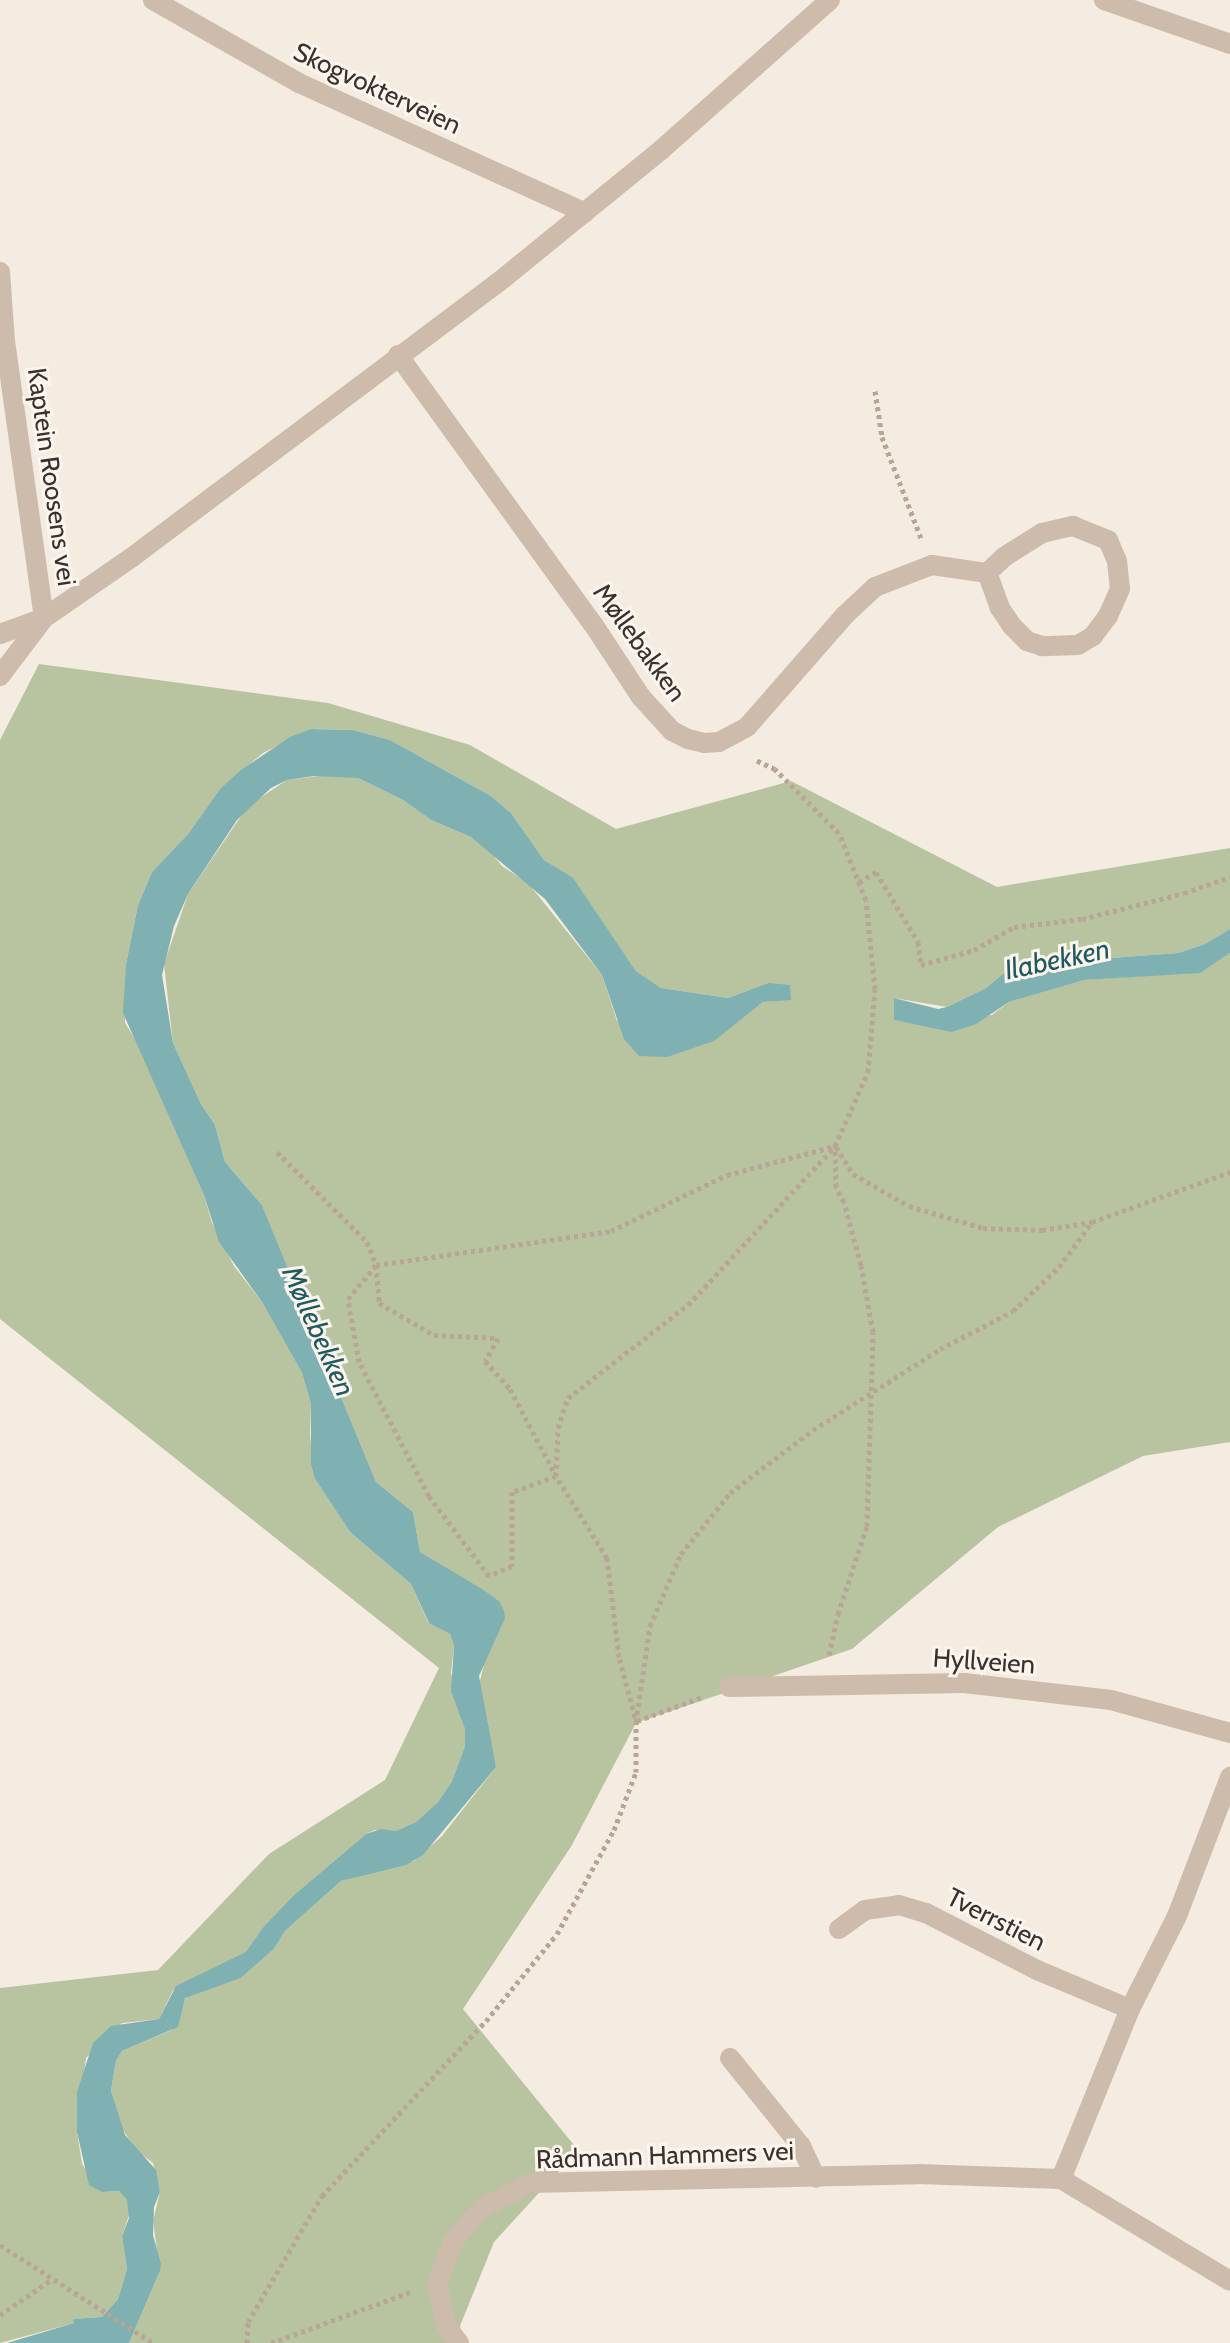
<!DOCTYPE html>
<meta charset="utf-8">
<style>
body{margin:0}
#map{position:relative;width:1230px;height:2343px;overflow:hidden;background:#f4ebe1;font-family:Cabin,sans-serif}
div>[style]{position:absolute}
.green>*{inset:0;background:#b8c4a0}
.water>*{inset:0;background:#7fb0b2}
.path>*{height:5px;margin-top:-2.5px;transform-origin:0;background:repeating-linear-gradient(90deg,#b9a596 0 4px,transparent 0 8px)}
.minor>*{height:20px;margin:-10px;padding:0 10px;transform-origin:10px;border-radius:10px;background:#cdbbac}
span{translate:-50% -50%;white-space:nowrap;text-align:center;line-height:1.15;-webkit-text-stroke:6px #fbf5ee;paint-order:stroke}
.street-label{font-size:26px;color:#3b302b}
.water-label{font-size:28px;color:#1f5a5e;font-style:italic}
</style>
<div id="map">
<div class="green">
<div style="clip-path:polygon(39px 664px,328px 703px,470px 745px,616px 829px,791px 781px,997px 887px,1230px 848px,1230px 929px,1205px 944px,1178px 953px,1111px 958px,1004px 973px,986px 988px,947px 1007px,894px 998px,894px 1020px,911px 1023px,992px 1015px,1009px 1002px,1083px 980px,1200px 972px,1230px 953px,1230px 1442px,1143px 1456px,998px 1527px,852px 1649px,636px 1723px,572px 1845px,463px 2009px,578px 2150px,494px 2242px,460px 2326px,462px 2343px,129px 2343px,160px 2271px,153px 2221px,160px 2192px,153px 2163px,136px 2150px,119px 2124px,111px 2091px,116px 2061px,122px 2051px,172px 2030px,181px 2004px,189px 1994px,241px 1978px,274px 1949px,285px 1931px,341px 1881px,414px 1861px,442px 1836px,496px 1767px,479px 1685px,499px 1601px,420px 1552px,413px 1512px,376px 1482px,262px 1205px,225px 1162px,215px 1125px,201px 1104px,173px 1043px,164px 964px,188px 894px,248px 806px,287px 780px,334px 774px,358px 778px,403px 800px,431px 820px,471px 837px,488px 849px,502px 866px,528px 883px,602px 975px,617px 1021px,713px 1041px,763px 1002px,790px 999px,750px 990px,728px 998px,661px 988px,636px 971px,573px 879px,544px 860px,511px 813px,491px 796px,390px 740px,353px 730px,311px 729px,263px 753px,220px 789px,188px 834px,152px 872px,138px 905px,126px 964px,125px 1023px,143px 1052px,204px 1195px,212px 1223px,234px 1266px,262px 1302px,302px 1373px,311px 1404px,310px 1435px,315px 1479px,350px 1532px,411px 1584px,428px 1622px,450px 1634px,454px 1646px,451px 1673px,465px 1729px,465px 1746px,452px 1781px,438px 1802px,416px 1822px,396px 1831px,375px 1830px,366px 1834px,294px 1895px,264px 1926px,246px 1953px,173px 1990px,159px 2019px,122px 2023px,86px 2058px,77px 2132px,82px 2164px,102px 2192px,119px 2191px,127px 2200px,130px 2212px,122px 2236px,127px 2269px,118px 2299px,102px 2317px,74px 2319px,74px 2323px,0 2343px,0 1988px,158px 1970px,269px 1854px,385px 1780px,439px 1668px,0 1319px,0 740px)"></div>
</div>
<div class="water">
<div style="clip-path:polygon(311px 729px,353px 730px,390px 740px,491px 796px,511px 813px,544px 860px,573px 878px,636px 971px,661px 988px,728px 998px,769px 983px,790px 985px,791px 1000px,763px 1002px,714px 1041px,667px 1057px,639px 1056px,624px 1039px,602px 975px,545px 899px,471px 837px,431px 820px,403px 800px,358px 778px,314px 776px,287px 780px,271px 788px,237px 820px,188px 894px,174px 926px,162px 975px,173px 1043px,201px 1104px,215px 1125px,225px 1162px,262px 1205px,376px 1482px,413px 1512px,420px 1552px,482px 1589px,499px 1601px,504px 1611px,505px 1618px,479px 1676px,496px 1767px,423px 1855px,406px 1865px,341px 1881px,285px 1931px,274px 1949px,241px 1978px,185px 1998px,178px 2027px,122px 2051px,116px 2061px,111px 2091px,125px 2135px,156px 2170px,160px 2192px,154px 2207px,153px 2235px,161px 2264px,160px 2271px,129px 2343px,7px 2343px,74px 2323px,73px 2319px,102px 2317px,118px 2299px,127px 2269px,122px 2236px,129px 2218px,127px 2200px,119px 2191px,102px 2192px,89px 2185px,77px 2132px,77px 2092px,93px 2043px,111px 2026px,159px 2019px,176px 1986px,246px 1952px,264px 1926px,294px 1895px,366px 1834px,381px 1829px,396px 1831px,416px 1822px,438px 1802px,452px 1781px,465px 1746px,465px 1729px,451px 1691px,454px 1646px,450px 1634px,429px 1623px,411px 1584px,350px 1532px,315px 1479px,311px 1464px,311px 1404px,302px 1373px,262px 1302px,219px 1242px,204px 1195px,123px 1013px,126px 964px,138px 905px,152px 872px,188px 834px,220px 789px,241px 770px,290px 737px)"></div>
<div style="clip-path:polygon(1230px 929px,1230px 953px,1200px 973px,1084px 980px,1009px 1002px,976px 1024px,952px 1032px,894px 1020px,894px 998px,938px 1009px,947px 1007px,986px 988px,1004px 973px,1111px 958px,1178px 953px,1205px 944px)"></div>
</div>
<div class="path">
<div style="left:875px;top:391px;width:47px;rotate:81.3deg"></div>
<div style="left:882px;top:437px;width:108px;rotate:68.9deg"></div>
<div style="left:859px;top:882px;width:20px;rotate:-30deg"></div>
<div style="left:876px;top:872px;width:82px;rotate:59deg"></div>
<div style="left:918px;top:942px;width:23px;rotate:83deg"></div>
<div style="left:921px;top:965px;width:55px;rotate:-15.8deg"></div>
<div style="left:974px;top:950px;width:46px;rotate:-29.9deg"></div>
<div style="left:1014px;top:927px;width:68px;rotate:-6.7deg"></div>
<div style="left:1082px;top:919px;width:105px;rotate:-14.3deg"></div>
<div style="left:1184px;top:893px;width:49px;rotate:-19.2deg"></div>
<div style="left:836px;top:1147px;width:32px;rotate:58deg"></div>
<div style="left:853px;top:1174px;width:64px;rotate:29.7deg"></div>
<div style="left:909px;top:1206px;width:77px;rotate:16.6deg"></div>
<div style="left:983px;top:1228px;width:59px;rotate:1.9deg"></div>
<div style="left:1042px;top:1230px;width:51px;rotate:-9.1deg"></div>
<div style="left:1092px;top:1222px;width:147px;rotate:-19.9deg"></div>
<div style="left:277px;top:1152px;width:127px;rotate:45deg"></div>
<div style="left:367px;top:1242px;width:25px;rotate:69deg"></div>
<div style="left:376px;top:1265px;width:38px;rotate:85deg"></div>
<div style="left:379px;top:1303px;width:64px;rotate:30.2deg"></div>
<div style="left:434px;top:1335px;width:64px;rotate:2.7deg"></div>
<div style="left:498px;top:1338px;width:26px;rotate:119deg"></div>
<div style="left:485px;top:1361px;width:38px;rotate:48deg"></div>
<div style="left:510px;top:1389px;width:98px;rotate:62.1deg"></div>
<div style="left:556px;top:1476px;width:47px;rotate:160deg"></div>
<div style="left:512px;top:1492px;width:74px;rotate:90deg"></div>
<div style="left:512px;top:1566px;width:25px;rotate:157deg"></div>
<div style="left:489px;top:1576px;width:100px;rotate:-126.9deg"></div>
<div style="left:429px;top:1496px;width:151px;rotate:-117.6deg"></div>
<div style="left:359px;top:1362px;width:64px;rotate:-99.9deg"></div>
<div style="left:348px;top:1299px;width:44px;rotate:-50.5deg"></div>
<div style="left:376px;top:1265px;width:237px;rotate:-8.2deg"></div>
<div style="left:611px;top:1231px;width:129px;rotate:-25.8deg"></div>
<div style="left:727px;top:1175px;width:112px;rotate:-15deg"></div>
<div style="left:829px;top:1655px;width:42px;rotate:-77.6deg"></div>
<div style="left:838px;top:1614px;width:93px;rotate:-71.8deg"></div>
<div style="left:867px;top:1526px;width:194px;rotate:-88.2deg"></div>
<div style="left:873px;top:1332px;width:68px;rotate:-100.2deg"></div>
<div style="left:861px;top:1265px;width:65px;rotate:-105.1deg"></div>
<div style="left:844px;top:1202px;width:17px;rotate:-118deg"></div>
<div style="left:836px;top:1187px;width:41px;rotate:-91.4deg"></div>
<div style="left:635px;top:1717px;width:62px;rotate:-104.9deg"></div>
<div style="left:619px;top:1657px;width:100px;rotate:-96.9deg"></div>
<div style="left:607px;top:1558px;width:97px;rotate:-121.9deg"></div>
<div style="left:556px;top:1476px;width:48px;rotate:-87.6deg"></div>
<div style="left:558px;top:1428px;width:32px;rotate:-72deg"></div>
<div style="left:568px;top:1398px;width:152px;rotate:-37.8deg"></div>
<div style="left:688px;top:1305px;width:217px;rotate:-47.2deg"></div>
<div style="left:835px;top:1146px;width:81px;rotate:-66deg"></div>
<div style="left:868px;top:1072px;width:83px;rotate:-85.2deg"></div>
<div style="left:875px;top:989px;width:89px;rotate:-95.8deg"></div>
<div style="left:866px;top:900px;width:72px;rotate:-111.9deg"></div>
<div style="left:839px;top:833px;width:91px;rotate:-135deg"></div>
<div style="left:775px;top:769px;width:23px;rotate:-155deg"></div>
<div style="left:637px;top:1721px;width:69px;rotate:-20.3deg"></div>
<div style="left:0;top:2245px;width:182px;rotate:32.6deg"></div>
<div style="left:0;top:2315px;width:62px;rotate:-34.5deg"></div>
<div style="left:247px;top:2343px;width:21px;rotate:-87deg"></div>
<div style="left:248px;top:2322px;width:146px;rotate:-59.6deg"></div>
<div style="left:322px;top:2196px;width:240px;rotate:-46.9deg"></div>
<div style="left:486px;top:2021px;width:112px;rotate:-50.8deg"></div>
<div style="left:557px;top:1934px;width:119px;rotate:-61.3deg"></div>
<div style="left:614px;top:1830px;width:62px;rotate:-69.2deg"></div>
<div style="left:636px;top:1772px;width:50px;rotate:-90deg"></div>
<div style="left:636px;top:1722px;width:97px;rotate:-81.7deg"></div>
<div style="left:650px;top:1626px;width:78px;rotate:-66.7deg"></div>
<div style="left:681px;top:1554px;width:78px;rotate:-51.2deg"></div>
<div style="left:730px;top:1493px;width:104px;rotate:-37.2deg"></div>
<div style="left:813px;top:1430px;width:151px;rotate:-32.5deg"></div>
<div style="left:940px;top:1349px;width:82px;rotate:-27.5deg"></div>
<div style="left:1013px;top:1311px;width:64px;rotate:-43.7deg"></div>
<div style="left:1059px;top:1267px;width:56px;rotate:-53.7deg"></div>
<div style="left:271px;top:2343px;width:148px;rotate:-20.1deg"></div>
</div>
<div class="minor">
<div style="left:153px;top:0;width:168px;rotate:29.6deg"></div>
<div style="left:299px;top:83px;width:314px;rotate:24.4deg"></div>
<div style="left:1104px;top:0;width:133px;rotate:19.2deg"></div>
<div style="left:0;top:272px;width:69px;rotate:85.9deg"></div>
<div style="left:5px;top:341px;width:280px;rotate:82deg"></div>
<div style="left:44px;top:618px;width:73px;rotate:127.2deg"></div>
<div style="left:398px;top:355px;width:332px;rotate:54.1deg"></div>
<div style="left:593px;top:624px;width:87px;rotate:56.7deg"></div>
<div style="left:641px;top:697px;width:46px;rotate:47.6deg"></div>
<div style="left:672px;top:731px;width:18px;rotate:27deg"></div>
<div style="left:688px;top:739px;width:16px;rotate:14deg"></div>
<div style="left:704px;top:743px;width:15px;rotate:-4deg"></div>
<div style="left:719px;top:742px;width:32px;rotate:-28deg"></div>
<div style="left:747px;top:727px;width:149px;rotate:-48.8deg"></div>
<div style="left:845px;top:615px;width:41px;rotate:-43deg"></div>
<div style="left:875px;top:587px;width:61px;rotate:-21.1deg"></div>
<div style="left:932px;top:565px;width:56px;rotate:8.3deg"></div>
<div style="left:1073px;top:526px;width:38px;rotate:22deg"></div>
<div style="left:1108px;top:540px;width:23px;rotate:67deg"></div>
<div style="left:1117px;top:561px;width:28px;rotate:84deg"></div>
<div style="left:1120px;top:589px;width:30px;rotate:114deg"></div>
<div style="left:1108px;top:616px;width:25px;rotate:127deg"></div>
<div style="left:1093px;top:636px;width:17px;rotate:149deg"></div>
<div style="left:1078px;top:645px;width:36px;rotate:178deg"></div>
<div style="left:1042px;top:646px;width:16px;rotate:-162deg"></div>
<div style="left:1027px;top:641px;width:21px;rotate:-135deg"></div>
<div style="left:1012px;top:626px;width:22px;rotate:-124deg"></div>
<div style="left:1000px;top:608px;width:37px;rotate:-110deg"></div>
<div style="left:987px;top:573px;width:23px;rotate:-43deg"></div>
<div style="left:1004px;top:557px;width:45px;rotate:-32.3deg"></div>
<div style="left:1042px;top:533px;width:32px;rotate:-13deg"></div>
<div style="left:0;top:634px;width:47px;rotate:-20deg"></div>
<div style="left:44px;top:618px;width:106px;rotate:-34.6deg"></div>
<div style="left:131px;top:558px;width:461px;rotate:-36.9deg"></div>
<div style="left:500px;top:281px;width:208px;rotate:-39.1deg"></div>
<div style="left:661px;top:150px;width:226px;rotate:-41.6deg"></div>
<div style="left:729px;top:1687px;width:235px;rotate:-1deg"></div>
<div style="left:964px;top:1683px;width:148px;rotate:6.6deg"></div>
<div style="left:1111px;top:1700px;width:123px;rotate:15.5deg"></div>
<div style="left:839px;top:1929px;width:32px;rotate:-36deg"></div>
<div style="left:865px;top:1910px;width:34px;rotate:-8deg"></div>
<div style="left:899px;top:1905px;width:28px;rotate:17deg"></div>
<div style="left:926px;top:1913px;width:125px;rotate:27.2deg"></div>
<div style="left:1037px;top:1970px;width:101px;rotate:22.8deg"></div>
<div style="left:730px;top:2058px;width:113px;rotate:51.1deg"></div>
<div style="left:801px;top:2146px;width:35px;rotate:65deg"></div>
<div style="left:1061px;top:2179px;width:183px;rotate:-67.9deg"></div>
<div style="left:1130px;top:2009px;width:104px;rotate:-63.2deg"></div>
<div style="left:1177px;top:1916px;width:149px;rotate:-69.1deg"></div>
<div style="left:459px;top:2343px;width:21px;rotate:-127deg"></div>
<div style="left:446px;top:2326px;width:44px;rotate:-101.8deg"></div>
<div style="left:437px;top:2283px;width:44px;rotate:-68.7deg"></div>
<div style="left:453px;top:2242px;width:45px;rotate:-49.5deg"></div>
<div style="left:482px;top:2208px;width:54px;rotate:-27.5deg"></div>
<div style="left:530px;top:2183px;width:388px;rotate:-1.3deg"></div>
<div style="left:918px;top:2174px;width:143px;rotate:2deg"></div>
<div style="left:1061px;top:2179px;width:197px;rotate:31.1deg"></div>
</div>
<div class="street-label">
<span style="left:377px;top:89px;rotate:25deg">Skogvokterveien</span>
<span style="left:51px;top:477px;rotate:82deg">Kaptein Roosens vei</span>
<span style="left:639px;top:643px;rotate:54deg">Møllebakken</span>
<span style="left:984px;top:1662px;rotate:4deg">Hyllveien</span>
<span style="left:996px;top:1920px;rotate:27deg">Tverrstien</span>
<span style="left:665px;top:2156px;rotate:-2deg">Rådmann Hammers vei</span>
</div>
<div class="water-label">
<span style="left:1057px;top:959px;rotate:-12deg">Ilabekken</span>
<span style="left:319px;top:1331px;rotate:66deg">Møllebekken</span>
</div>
</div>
